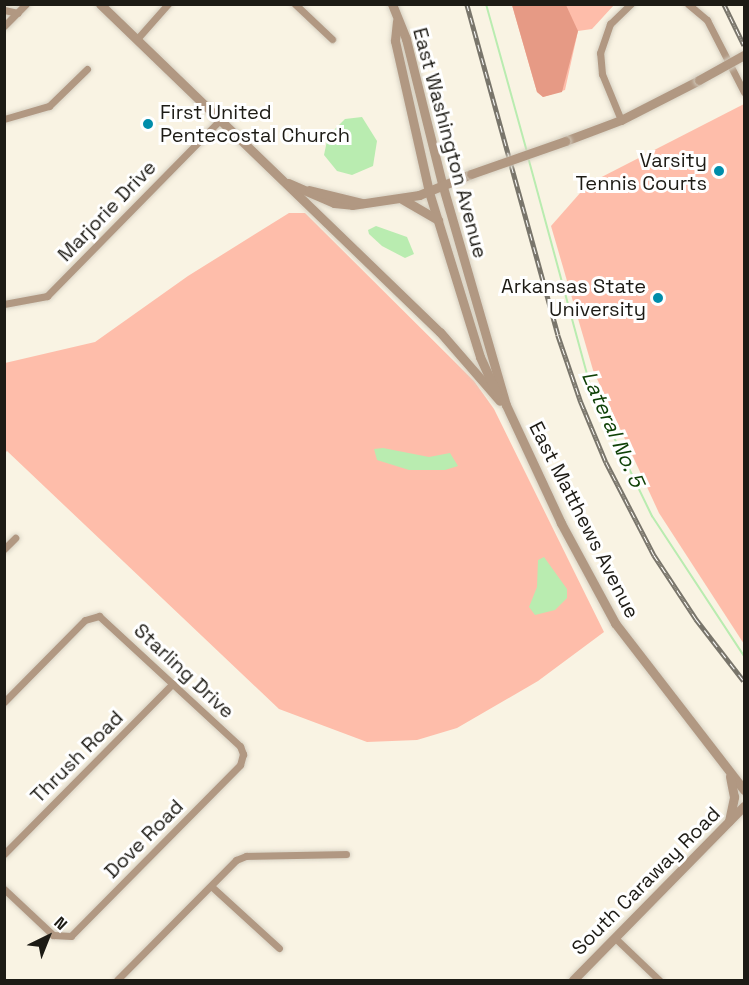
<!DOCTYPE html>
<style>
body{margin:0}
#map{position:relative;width:749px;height:985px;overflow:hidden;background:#f9f3e3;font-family:"Space Grotesk",sans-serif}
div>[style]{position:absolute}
.green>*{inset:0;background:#febdaa}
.forest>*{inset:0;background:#e69a85}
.water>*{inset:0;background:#b9ecb0}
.stream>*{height:2px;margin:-1px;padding:0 1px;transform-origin:1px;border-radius:1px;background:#b9ecb0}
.roads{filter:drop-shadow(0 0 2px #d6d0c2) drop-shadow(0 0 2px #d6d0c2)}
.minor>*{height:7px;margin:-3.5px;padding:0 3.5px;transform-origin:3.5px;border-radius:3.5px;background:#b19882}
.tertiary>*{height:9px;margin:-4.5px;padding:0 4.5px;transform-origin:4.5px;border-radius:4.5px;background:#b19882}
.rail>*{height:4.5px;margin-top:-2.25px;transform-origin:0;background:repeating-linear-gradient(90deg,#fff 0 7px,#79756b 0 14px);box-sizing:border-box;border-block:2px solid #79756b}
.bridges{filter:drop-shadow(0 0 2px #d6d0c2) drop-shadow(0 0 2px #d6d0c2)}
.tertiary-bridge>*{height:9px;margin:-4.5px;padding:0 4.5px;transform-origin:4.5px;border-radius:4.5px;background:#b19882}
.dots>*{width:16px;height:16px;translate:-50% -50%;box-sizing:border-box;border:3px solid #fff;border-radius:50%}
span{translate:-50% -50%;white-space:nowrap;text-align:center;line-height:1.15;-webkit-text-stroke:6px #fff;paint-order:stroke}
.poi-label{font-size:20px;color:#1d1b15}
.left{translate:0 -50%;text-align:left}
.right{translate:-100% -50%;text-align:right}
.street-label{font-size:20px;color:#1d1b15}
.water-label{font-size:21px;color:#0f4107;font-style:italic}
.frame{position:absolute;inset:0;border:6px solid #1d1b15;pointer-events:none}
.north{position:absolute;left:18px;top:907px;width:60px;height:60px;-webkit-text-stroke:4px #fff;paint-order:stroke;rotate:43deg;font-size:16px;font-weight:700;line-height:24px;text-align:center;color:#1d1b15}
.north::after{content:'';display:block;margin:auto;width:21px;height:27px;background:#1d1b15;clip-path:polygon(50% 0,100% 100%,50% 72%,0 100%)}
</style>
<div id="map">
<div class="green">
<div style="clip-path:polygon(512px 5px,614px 5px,592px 29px,578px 31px,565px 90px,543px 97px,537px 92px)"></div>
<div style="clip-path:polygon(744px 104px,744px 644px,659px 513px,593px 370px,551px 226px,588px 184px)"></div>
<div style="clip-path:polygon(289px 213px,305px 213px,474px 381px,494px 409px,604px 632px,538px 681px,457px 728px,417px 740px,367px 742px,279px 709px,7px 451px,5px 453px,5px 363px,95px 342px,188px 276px)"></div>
</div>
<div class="forest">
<div style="clip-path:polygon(512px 5px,566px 5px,578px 31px,562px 92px,543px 97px,537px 92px)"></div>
</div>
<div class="water">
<div style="clip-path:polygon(362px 117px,377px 141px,373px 166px,352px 175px,337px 171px,324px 155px,328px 136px,345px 119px)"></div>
<div style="clip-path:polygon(376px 226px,407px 237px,414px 254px,405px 258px,382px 246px,369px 234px,368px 230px)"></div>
<div style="clip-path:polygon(383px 448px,429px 457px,450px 453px,458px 466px,445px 470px,409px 470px,377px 460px,374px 449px)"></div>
<div style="clip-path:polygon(544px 557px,567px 589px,567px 598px,555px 610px,535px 615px,529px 607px,537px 587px,538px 560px)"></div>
</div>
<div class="stream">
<div style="left:486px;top:4px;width:154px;rotate:74.5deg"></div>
<div style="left:528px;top:157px;width:244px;rotate:74.8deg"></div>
<div style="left:592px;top:392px;width:138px;rotate:64.2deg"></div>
<div style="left:652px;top:516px;width:168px;rotate:56.7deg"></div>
</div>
<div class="roads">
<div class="minor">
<div style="left:295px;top:4px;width:51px;rotate:43.4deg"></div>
<div style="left:688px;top:4px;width:25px;rotate:40deg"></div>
<div style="left:707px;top:20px;width:81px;rotate:62.8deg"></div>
<div style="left:4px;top:10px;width:14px;rotate:12deg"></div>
<div style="left:4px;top:26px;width:31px;rotate:-45deg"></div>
<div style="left:137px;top:39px;width:47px;rotate:-48.5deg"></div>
<div style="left:4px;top:119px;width:47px;rotate:-16.1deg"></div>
<div style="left:49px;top:106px;width:53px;rotate:-44.2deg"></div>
<div style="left:621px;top:120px;width:50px;rotate:-112.4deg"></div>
<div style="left:602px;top:74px;width:21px;rotate:-95deg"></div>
<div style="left:600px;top:53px;width:31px;rotate:-71deg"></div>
<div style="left:610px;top:24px;width:29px;rotate:-44deg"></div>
<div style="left:4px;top:304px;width:44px;rotate:-10.5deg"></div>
<div style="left:47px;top:296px;width:248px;rotate:-45.5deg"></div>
<div style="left:4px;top:549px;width:16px;rotate:-45deg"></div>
<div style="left:4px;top:702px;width:115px;rotate:-45.4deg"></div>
<div style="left:85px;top:620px;width:15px;rotate:-16deg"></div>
<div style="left:99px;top:616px;width:192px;rotate:42.7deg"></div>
<div style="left:240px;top:746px;width:9px;rotate:69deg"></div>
<div style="left:243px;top:754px;width:11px;rotate:105deg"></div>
<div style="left:240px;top:765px;width:240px;rotate:134.7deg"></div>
<div style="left:71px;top:936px;width:18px;rotate:-177deg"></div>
<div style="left:53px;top:935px;width:67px;rotate:-136.8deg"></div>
<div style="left:4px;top:854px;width:240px;rotate:-45.3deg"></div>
<div style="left:211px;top:886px;width:92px;rotate:42.4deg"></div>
<div style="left:615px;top:938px;width:61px;rotate:43.7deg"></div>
<div style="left:117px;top:980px;width:169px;rotate:-45.2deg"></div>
<div style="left:236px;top:860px;width:11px;rotate:-22deg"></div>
<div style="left:246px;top:856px;width:100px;rotate:-1.1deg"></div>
</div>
<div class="tertiary">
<div style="left:100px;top:4px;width:472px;rotate:44deg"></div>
<div style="left:440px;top:332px;width:91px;rotate:49deg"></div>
<div style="left:392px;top:4px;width:38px;rotate:68deg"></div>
<div style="left:406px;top:39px;width:153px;rotate:76deg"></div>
<div style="left:443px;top:187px;width:227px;rotate:73.9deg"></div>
<div style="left:506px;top:405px;width:130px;rotate:65deg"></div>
<div style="left:561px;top:523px;width:114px;rotate:61.6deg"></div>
<div style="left:615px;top:623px;width:211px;rotate:52.3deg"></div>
<div style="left:397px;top:21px;width:20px;rotate:96deg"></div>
<div style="left:395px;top:41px;width:155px;rotate:77.3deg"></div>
<div style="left:429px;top:192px;width:173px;rotate:72.8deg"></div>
<div style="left:480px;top:357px;width:41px;rotate:65.3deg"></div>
<div style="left:565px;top:141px;width:60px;rotate:-20.6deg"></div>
<div style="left:621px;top:120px;width:88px;rotate:-27.1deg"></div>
<div style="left:288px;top:183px;width:50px;rotate:23.5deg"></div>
<div style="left:334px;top:203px;width:18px;rotate:6deg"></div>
<div style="left:352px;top:205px;width:68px;rotate:-8.5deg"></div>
<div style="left:419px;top:195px;width:56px;rotate:-22deg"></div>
<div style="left:309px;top:190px;width:55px;rotate:13.8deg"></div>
<div style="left:402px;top:199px;width:42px;rotate:30.3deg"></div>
<div style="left:729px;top:821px;width:25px;rotate:-78deg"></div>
<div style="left:734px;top:797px;width:21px;rotate:-101deg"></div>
<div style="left:573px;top:980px;width:244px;rotate:-45.5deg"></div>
</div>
</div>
<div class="rail">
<div style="left:467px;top:4px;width:343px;rotate:74.6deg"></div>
<div style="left:558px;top:335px;width:71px;rotate:71.1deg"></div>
<div style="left:581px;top:402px;width:65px;rotate:67.4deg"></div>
<div style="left:606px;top:462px;width:105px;rotate:62.7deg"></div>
<div style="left:654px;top:555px;width:77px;rotate:56.7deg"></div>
<div style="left:696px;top:619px;width:78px;rotate:52.3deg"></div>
<div style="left:724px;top:4px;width:46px;rotate:64deg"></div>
</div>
<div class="bridges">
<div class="tertiary-bridge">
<div style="left:699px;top:80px;width:51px;rotate:-29.1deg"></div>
<div style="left:471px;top:174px;width:100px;rotate:-19.3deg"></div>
</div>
</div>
<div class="dots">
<div style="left:148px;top:124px;background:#008daa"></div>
<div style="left:719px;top:171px;background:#008daa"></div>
<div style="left:658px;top:298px;background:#008daa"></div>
</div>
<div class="poi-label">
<span class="left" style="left:160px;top:124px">First United<br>Pentecostal Church</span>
<span class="right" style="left:707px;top:172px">Varsity<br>Tennis Courts</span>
<span class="right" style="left:646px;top:298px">Arkansas State<br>University</span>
</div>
<div class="street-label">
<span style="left:450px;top:143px;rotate:75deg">East Washington Avenue</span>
<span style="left:107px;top:211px;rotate:-46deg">Marjorie Drive</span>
<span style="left:584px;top:520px;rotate:63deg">East Matthews Avenue</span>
<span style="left:184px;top:671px;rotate:43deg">Starling Drive</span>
<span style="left:77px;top:757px;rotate:-45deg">Thrush Road</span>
<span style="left:144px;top:839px;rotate:-45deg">Dove Road</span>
<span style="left:646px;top:881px;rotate:-45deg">South Caraway Road</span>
</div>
<div class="water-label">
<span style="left:613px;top:429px;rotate:66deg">Lateral No. 5</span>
</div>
<div class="frame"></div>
<div class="north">N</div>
</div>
